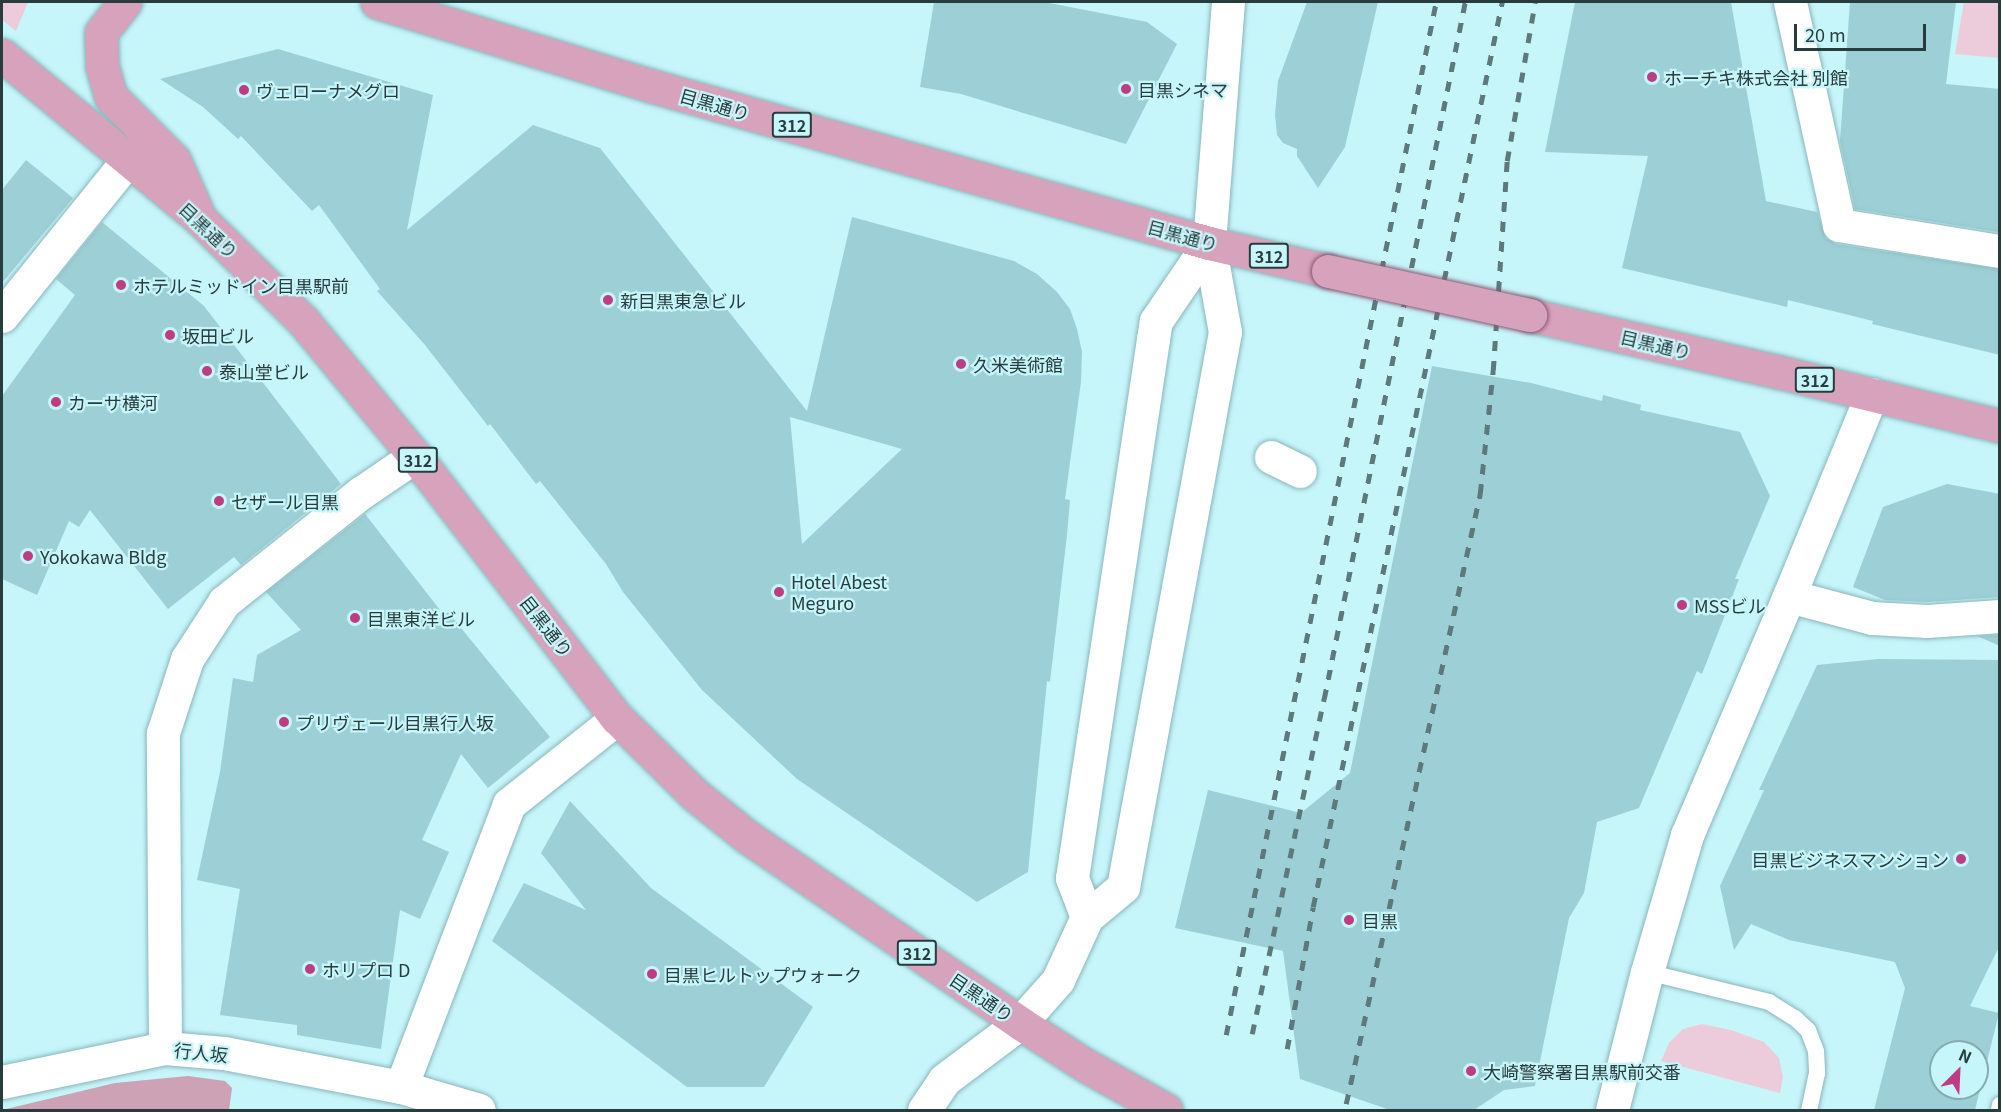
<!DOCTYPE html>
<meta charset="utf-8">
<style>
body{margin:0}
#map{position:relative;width:2001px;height:1112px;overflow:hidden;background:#c6f5fa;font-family:Georgia,"Noto Sans JP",serif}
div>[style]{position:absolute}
.green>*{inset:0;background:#ecccda}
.forest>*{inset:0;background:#cca2b4}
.building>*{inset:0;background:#9cd0d6}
.roads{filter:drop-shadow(0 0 2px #89b6bb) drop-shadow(0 0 2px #89b6bb)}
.service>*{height:16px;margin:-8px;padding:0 8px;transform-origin:8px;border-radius:8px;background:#fff}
.minor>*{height:33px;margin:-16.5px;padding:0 16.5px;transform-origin:16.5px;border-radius:16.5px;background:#fff}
.tertiary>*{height:33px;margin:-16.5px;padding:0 16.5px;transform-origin:16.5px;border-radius:16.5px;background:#fff}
.primary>*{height:33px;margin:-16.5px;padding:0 16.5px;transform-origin:16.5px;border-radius:16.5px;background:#d7a3bc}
.rail>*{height:4.5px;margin-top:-2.25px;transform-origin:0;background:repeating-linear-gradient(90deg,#5d797c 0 10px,transparent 0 20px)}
.bridges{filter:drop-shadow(0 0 2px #885773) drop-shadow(0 0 2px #885773)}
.primary-bridge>*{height:33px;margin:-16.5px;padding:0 16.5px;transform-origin:16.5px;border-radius:16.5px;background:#d7a3bc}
.dots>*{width:16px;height:16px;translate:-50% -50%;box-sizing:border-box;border:3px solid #c6f5fa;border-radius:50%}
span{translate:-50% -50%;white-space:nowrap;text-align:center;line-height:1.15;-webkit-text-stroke:4.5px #c6f5fa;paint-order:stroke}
.shield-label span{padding:2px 4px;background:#c6f5fa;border:2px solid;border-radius:4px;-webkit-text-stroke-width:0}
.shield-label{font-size:16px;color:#283b3d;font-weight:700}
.poi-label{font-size:18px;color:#283b3d}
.left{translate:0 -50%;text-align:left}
.right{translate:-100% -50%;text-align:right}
.street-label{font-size:18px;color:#283b3d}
.frame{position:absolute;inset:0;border:3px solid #283b3d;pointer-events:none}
.north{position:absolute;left:1929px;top:1040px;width:60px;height:60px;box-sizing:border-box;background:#c6f5fa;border:2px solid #87abae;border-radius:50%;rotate:24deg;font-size:16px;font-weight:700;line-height:24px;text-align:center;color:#283b3d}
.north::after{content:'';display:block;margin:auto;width:21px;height:27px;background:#bf3c84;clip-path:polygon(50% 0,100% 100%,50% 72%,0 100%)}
.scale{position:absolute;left:1794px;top:24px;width:132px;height:27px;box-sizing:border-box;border:3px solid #283b3d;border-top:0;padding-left:8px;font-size:18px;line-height:21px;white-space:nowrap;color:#283b3d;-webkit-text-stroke:4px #c6f5fa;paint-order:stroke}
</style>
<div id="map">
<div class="green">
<div style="clip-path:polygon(2px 2px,28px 2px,16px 31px,2px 20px)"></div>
<div style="clip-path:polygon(1964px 2px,1999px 2px,1999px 58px,1955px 54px)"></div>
<div style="clip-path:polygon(1702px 1024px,1731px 1030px,1764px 1042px,1779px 1058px,1783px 1077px,1780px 1093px,1661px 1061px,1669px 1043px,1683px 1029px)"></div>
</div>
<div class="forest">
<div style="clip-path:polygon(188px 1076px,225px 1081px,232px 1088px,229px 1110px,2px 1110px,115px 1083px)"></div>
</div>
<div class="building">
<div style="clip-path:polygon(934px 2px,1044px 2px,1147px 22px,1177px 44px,1126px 144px,961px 94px,920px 87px)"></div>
<div style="clip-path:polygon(1307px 2px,1378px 2px,1345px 147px,1318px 188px,1297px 156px,1297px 149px,1283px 143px,1277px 135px,1275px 115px,1278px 81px)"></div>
<div style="clip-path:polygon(1575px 2px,1731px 2px,1766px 201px,1817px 212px,1826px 238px,1836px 244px,2000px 269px,2000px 355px,1872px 324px,1873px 321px,1788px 300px,1787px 307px,1622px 268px,1648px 156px,1545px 152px)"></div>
<div style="clip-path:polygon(1850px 2px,1956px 2px,1946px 84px,2000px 89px,1998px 232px,1855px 209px,1840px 141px)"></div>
<div style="clip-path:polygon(evenodd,278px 49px,433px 95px,407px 230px,533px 125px,600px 148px,807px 411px,852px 217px,1014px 261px,1037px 274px,1057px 292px,1070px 309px,1077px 329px,1082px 352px,1081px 382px,1065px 499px,1070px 500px,1067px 535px,1050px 682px,1047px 681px,1028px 872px,977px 902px,797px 779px,702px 690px,623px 592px,606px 564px,540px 481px,536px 484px,490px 424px,488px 426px,425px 345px,377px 291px,380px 289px,319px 205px,312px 211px,241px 136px,238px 139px,203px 107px,160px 79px,278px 49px,790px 417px,902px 449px,802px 544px,790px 417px)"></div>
<div style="clip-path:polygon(26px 160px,73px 198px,2px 283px,2px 190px)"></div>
<div style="clip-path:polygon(102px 222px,204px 306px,341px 484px,241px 565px,234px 557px,168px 609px,90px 510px,79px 527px,69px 521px,37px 595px,2px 579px,2px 396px,75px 295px,56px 279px)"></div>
<div style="clip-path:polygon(1432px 366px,1531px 383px,1602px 401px,1603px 395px,1641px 405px,1640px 410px,1740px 432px,1770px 496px,1735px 579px,1739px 579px,1702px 674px,1697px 671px,1639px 808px,1597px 822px,1584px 893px,1569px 918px,1535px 1086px,1504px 1090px,1474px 1110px,1390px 1110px,1300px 1079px,1283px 951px,1175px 928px,1208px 790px,1301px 813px,1350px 773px)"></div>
<div style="clip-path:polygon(1947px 484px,2000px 494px,2000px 597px,1927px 602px,1885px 600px,1853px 587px,1883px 507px)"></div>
<div style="clip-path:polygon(365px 514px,444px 615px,448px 612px,550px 737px,488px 788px,461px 754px,422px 840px,449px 852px,420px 919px,400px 910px,381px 1049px,297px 1035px,297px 1025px,220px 1015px,240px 889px,197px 880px,220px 772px,233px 678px,253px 682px,257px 655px,301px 630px,266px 592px)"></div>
<div style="clip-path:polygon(2000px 635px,2000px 646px,1977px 636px)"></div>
<div style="clip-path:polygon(evenodd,1878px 659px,2000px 660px,2000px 945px,1970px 1006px,1999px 1013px,1975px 1110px,1874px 1110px,1905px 988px,1895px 962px,1789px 940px,1751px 924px,1734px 950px,1720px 886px,1764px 790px,1759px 790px,1817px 665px,1878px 659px,1941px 1052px,1977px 1052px,1977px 1088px,1941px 1088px,1941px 1052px)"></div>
<div style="clip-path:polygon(570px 801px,651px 888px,813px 1007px,764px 1087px,687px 1087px,492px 941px,524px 883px,586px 910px,541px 853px)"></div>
</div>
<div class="roads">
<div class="service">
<div style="left:1647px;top:972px;width:126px;rotate:13.8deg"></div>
<div style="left:1769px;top:1002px;width:31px;rotate:32deg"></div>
<div style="left:1795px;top:1018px;width:18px;rotate:43deg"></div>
<div style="left:1808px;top:1030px;width:22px;rotate:69deg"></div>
<div style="left:1816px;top:1051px;width:22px;rotate:87deg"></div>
<div style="left:1817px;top:1073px;width:38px;rotate:102deg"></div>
<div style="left:1999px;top:1110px;width:5px;rotate:-79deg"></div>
</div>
<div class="minor">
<div style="left:1790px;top:2px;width:228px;rotate:77.6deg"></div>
<div style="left:1839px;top:225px;width:163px;rotate:9.2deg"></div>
<div style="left:2px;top:316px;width:201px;rotate:-51.1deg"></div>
<div style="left:1271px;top:457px;width:32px;rotate:26deg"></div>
<div style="left:1789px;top:596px;width:86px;rotate:14.8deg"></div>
<div style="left:1872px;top:618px;width:55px;rotate:3.1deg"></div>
<div style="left:1927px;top:621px;width:73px;rotate:-3.9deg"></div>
<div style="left:165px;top:1048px;width:315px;rotate:-90.4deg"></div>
<div style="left:163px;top:733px;width:78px;rotate:-72deg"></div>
<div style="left:187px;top:659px;width:68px;rotate:-57deg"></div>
<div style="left:224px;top:602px;width:176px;rotate:-38.6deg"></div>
<div style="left:362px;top:492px;width:64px;rotate:-34.2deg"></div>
<div style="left:2px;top:1082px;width:167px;rotate:-11.8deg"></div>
<div style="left:165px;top:1048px;width:59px;rotate:4.8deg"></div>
<div style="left:224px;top:1053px;width:180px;rotate:10.9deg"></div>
<div style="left:401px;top:1087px;width:81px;rotate:16.4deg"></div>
<div style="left:401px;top:1087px;width:303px;rotate:-69.1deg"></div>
<div style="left:509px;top:804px;width:138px;rotate:-38.5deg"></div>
<div style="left:1612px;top:1110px;width:142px;rotate:-75.8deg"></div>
</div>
<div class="tertiary">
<div style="left:1087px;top:917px;width:42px;rotate:-111deg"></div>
<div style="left:1072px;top:878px;width:545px;rotate:-81.45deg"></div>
<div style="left:1153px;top:339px;width:18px;rotate:-81deg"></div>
<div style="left:1156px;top:321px;width:94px;rotate:-55.8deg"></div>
<div style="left:1647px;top:972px;width:143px;rotate:-73.7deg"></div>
<div style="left:1687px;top:835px;width:260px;rotate:-66.9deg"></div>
<div style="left:1789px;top:596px;width:218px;rotate:-67.7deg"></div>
<div style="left:924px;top:1110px;width:36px;rotate:-56deg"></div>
<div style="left:944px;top:1080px;width:95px;rotate:-36.9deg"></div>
<div style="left:1020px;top:1023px;width:57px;rotate:-48.5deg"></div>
<div style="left:1058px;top:980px;width:69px;rotate:-65.3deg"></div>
<div style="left:1087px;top:917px;width:47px;rotate:-39.8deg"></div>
<div style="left:1123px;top:887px;width:564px;rotate:-79.59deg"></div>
<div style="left:1225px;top:332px;width:90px;rotate:-100.2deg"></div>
<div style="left:1209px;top:243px;width:242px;rotate:-85.5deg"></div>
</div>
<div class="primary">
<div style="left:125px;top:2px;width:39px;rotate:128deg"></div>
<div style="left:101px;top:33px;width:33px;rotate:88deg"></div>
<div style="left:102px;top:66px;width:32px;rotate:74deg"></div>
<div style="left:111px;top:97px;width:89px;rotate:45deg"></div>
<div style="left:174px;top:160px;width:57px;rotate:66.1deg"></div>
<div style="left:377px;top:2px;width:288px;rotate:17deg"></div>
<div style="left:652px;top:86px;width:579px;rotate:15.74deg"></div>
<div style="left:1209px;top:243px;width:122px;rotate:13.2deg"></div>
<div style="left:2px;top:55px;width:257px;rotate:39.6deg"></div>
<div style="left:200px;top:219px;width:146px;rotate:44.7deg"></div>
<div style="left:304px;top:322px;width:174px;rotate:50.4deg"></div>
<div style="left:415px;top:456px;width:331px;rotate:52.4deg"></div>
<div style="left:617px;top:718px;width:108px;rotate:44.6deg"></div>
<div style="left:694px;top:794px;width:70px;rotate:38.7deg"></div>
<div style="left:749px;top:838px;width:328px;rotate:34.3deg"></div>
<div style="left:1020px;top:1023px;width:77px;rotate:32.9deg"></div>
<div style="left:1085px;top:1065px;width:93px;rotate:29.1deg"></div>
<div style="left:1530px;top:315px;width:255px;rotate:12.9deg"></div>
<div style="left:1779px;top:372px;width:228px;rotate:13.7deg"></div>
</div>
</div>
<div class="rail">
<div style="left:1252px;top:1034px;width:343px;rotate:-77.9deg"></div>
<div style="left:1324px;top:699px;width:711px;rotate:-78.56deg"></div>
<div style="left:1226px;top:1035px;width:1054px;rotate:-78.51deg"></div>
<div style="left:1287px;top:1049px;width:144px;rotate:-79.6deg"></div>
<div style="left:1313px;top:907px;width:925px;rotate:-78.2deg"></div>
<div style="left:1346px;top:1104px;width:625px;rotate:-77.61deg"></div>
<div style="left:1480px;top:494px;width:124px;rotate:-84deg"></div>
<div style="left:1493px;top:371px;width:210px;rotate:-86.2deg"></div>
<div style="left:1507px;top:161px;width:161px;rotate:-80deg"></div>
</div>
<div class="bridges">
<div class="primary-bridge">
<div style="left:1328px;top:271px;width:207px;rotate:12.3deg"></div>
</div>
</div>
<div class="dots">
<div style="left:1652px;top:77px;background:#bf3c84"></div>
<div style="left:1126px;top:89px;background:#bf3c84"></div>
<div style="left:244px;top:90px;background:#bf3c84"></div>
<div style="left:121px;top:285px;background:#bf3c84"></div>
<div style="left:608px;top:300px;background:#bf3c84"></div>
<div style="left:170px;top:335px;background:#bf3c84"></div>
<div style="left:961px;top:364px;background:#bf3c84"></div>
<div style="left:207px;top:371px;background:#bf3c84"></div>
<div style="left:56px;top:402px;background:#bf3c84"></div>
<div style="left:219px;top:501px;background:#bf3c84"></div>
<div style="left:28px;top:556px;background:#bf3c84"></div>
<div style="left:779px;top:592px;background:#bf3c84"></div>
<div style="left:1682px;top:605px;background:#bf3c84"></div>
<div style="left:355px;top:618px;background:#bf3c84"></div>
<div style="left:284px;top:722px;background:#bf3c84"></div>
<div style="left:1961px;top:859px;background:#bf3c84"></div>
<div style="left:1349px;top:920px;background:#bf3c84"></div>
<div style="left:310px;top:969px;background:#bf3c84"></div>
<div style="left:652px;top:974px;background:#bf3c84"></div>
<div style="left:1471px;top:1071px;background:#bf3c84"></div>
</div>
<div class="shield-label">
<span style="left:792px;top:125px">312</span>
<span style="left:1269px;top:256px">312</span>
<span style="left:1815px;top:380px">312</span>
<span style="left:418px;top:460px">312</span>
<span style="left:917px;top:953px">312</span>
</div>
<div class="poi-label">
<span class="left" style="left:1664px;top:77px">ホーチキ株式会社 別館</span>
<span class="left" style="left:1138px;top:89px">目黒シネマ</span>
<span class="left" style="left:256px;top:90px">ヴェローナメグロ</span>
<span class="left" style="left:133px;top:285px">ホテルミッドイン目黒駅前</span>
<span class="left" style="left:620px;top:300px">新目黒東急ビル</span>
<span class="left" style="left:182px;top:335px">坂田ビル</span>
<span class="left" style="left:973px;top:364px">久米美術館</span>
<span class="left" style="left:219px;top:371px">泰山堂ビル</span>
<span class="left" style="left:68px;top:402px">カーサ横河</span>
<span class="left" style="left:231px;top:501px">セザール目黒</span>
<span class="left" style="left:40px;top:556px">Yokokawa Bldg</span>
<span class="left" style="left:791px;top:592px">Hotel Abest<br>Meguro</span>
<span class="left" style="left:1694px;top:605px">MSSビル</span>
<span class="left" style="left:367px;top:618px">目黒東洋ビル</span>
<span class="left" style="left:296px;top:722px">プリヴェール目黒行人坂</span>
<span class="right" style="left:1949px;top:859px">目黒ビジネスマンション</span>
<span class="left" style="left:1362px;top:920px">目黒</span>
<span class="left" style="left:322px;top:969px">ホリプロ D</span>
<span class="left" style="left:664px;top:974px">目黒ヒルトップウォーク</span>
<span class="left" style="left:1483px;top:1071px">大崎警察署目黒駅前交番</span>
</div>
<div class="street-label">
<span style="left:715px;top:104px;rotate:16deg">目黒通り</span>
<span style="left:209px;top:230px;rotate:43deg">目黒通り</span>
<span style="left:1183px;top:235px;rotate:15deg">目黒通り</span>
<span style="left:1656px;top:344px;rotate:13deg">目黒通り</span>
<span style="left:547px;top:626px;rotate:52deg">目黒通り</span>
<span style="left:982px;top:997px;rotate:34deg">目黒通り</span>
<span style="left:201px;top:1052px;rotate:6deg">行人坂</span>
</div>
<div class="frame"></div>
<div class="north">N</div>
<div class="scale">20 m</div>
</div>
